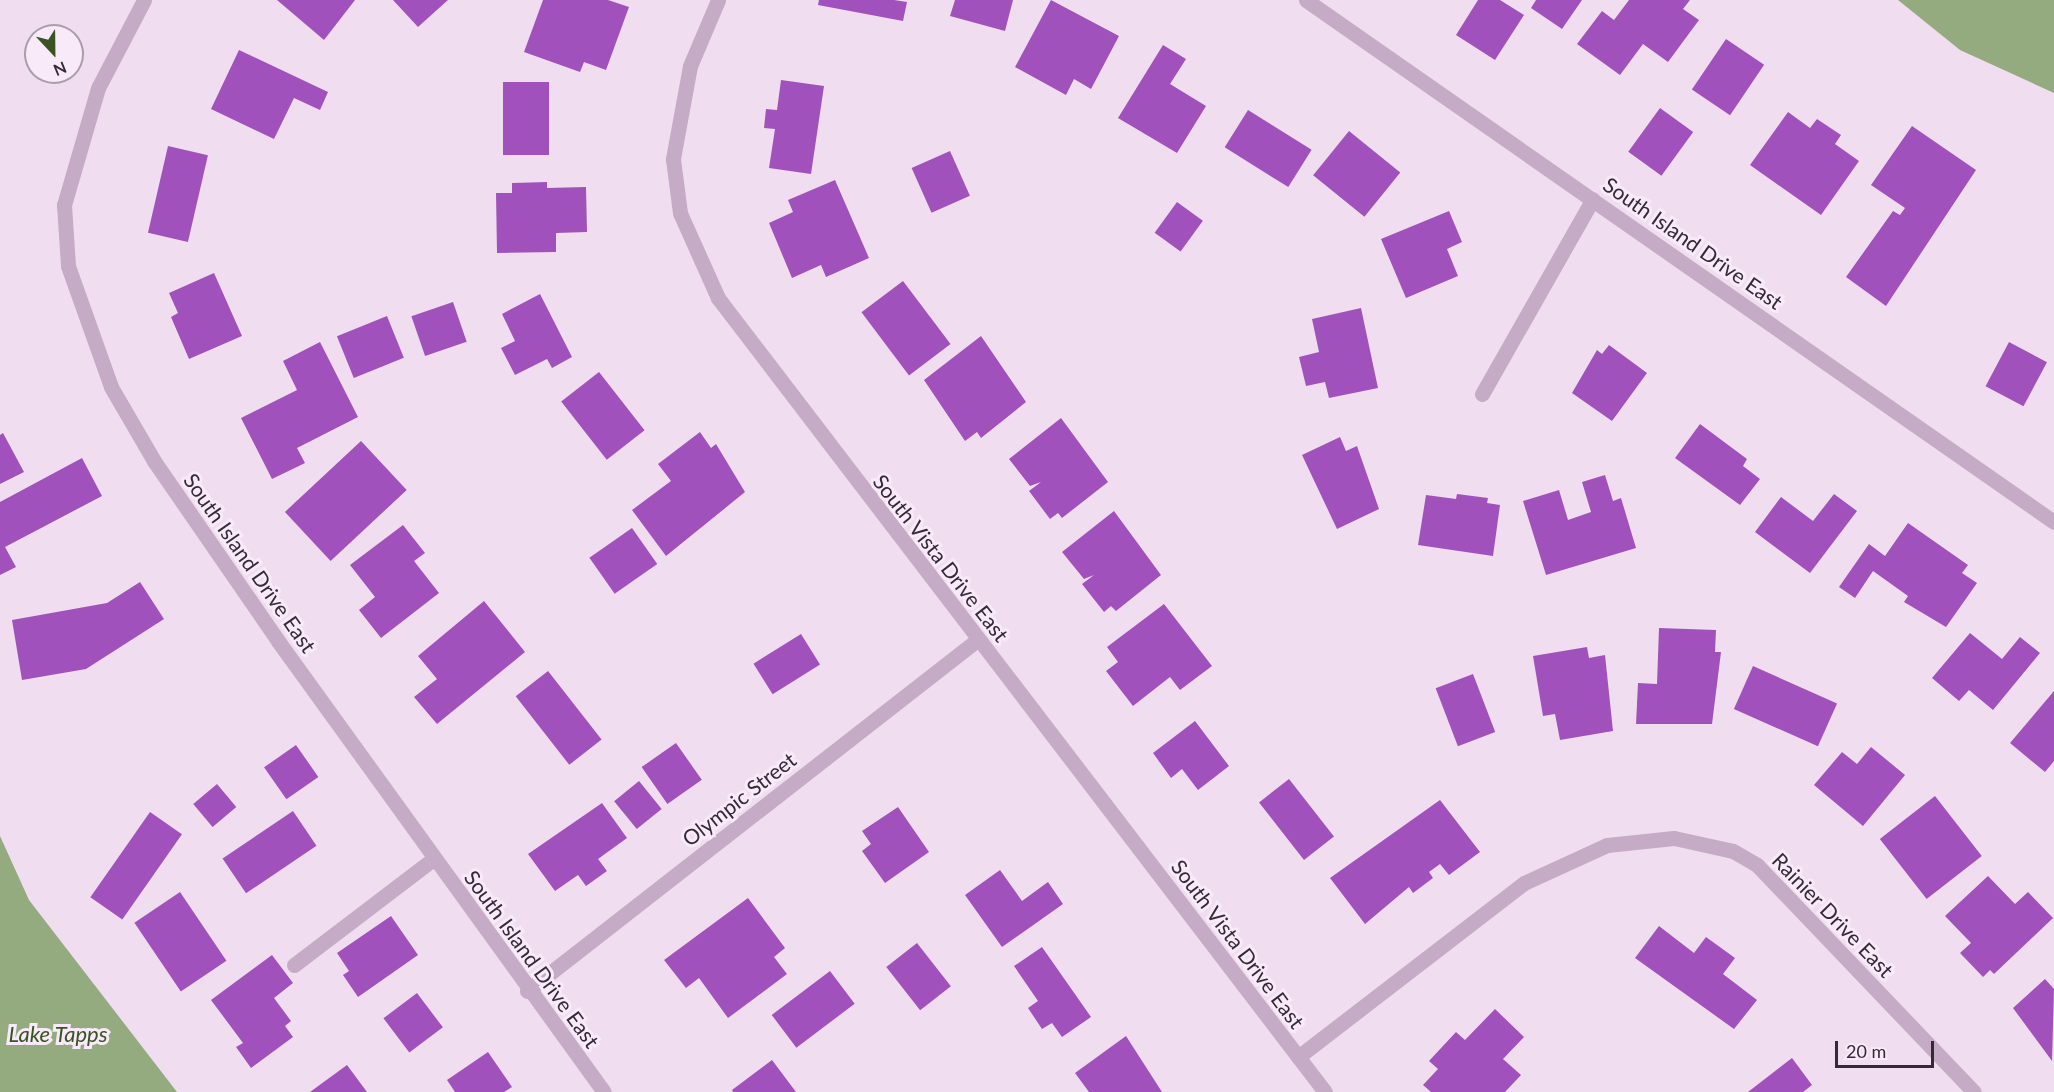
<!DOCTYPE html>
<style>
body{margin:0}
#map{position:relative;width:2054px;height:1092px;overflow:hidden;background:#f0def0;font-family:Lato,sans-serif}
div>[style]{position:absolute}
.water>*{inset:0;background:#93ab7f}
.building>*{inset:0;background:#a151bc;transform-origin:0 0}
.minor>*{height:15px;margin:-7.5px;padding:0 7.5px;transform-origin:7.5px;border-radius:7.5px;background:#c6abc7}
span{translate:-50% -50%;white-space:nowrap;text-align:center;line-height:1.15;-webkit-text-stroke:6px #f8eaf8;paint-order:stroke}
.street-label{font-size:21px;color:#342936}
.water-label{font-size:22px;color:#385422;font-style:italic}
.north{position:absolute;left:24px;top:24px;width:60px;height:60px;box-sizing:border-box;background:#f8eaf8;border:2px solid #aa9daa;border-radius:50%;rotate:158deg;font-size:16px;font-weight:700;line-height:24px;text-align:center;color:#342936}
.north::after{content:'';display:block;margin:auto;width:21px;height:27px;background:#385422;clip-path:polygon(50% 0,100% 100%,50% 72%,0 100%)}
.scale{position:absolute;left:1835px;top:1041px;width:99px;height:27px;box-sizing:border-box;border:3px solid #342936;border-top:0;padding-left:8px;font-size:18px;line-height:21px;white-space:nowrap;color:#342936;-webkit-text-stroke:4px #f8eaf8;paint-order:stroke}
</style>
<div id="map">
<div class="water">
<div style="clip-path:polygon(1898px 0,2054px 0,2054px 93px,1960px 50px)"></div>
<div style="clip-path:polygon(0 836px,29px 900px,177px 1092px,0 1092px)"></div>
</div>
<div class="building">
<div style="clip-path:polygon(277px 0,355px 0,324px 40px)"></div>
<div style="clip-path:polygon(393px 0,448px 0,418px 27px)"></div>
<div style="clip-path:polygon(543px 0,608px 0,629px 7px,606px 70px,584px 62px,580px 72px,524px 52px)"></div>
<div style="clip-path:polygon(819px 0,894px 0,907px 2px,903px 21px,818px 5px)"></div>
<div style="clip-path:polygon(955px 0,1013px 0,1005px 31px,950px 16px)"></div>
<div style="clip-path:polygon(1051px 0,1119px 36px,1091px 89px,1074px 79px,1066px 95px,1015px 67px)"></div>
<div style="clip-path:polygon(1478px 0,1500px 0,1524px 15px,1495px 60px,1456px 35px)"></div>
<div style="clip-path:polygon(1536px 0,1582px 0,1562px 29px,1531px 8px)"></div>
<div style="clip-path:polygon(1629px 0,1690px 0,1683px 9px,1699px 20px,1668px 62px,1643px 44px,1620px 75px,1577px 44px,1602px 11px,1614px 20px)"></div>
<div style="left:1726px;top:39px;width:46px;height:61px;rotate:34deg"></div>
<div style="clip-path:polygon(1163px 45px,1186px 59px,1170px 84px,1206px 106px,1177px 153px,1118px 118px)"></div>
<div style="clip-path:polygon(239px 50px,328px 92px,320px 110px,294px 98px,274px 139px,211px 109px)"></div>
<div style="clip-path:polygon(781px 80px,824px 86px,811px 174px,769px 168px,775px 129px,764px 128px,766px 109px,777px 110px)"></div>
<div style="left:503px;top:82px;width:46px;height:73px"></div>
<div style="left:1660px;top:108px;width:41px;height:54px;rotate:36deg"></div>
<div style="left:1248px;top:110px;width:75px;height:44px;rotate:32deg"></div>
<div style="clip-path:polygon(1788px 112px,1810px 128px,1817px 119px,1841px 135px,1835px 144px,1859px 161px,1821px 215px,1750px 165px)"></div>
<div style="clip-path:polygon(1912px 126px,1976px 170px,1886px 306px,1846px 277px,1893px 211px,1900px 215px,1905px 208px,1871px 185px)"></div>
<div style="left:1349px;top:131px;width:66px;height:57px;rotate:39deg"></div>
<div style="left:168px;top:146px;width:41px;height:89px;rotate:13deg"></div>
<div style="left:950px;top:151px;width:49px;height:42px;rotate:66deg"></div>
<div style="clip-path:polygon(835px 180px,869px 258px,826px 277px,821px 265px,792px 278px,769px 223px,793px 212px,788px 200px)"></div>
<div style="clip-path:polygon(547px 182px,547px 188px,586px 187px,587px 232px,556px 233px,556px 252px,497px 253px,496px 193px,512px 193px,512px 183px)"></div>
<div style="left:1177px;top:202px;width:32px;height:38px;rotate:36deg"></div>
<div style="clip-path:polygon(1449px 211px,1462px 242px,1447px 249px,1458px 276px,1406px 298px,1381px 239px)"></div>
<div style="clip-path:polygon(214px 273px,242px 336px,189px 359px,171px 317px,178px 313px,169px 293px)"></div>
<div style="left:903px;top:281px;width:79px;height:52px;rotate:53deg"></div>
<div style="clip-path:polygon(540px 294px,572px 357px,552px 368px,547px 359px,515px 375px,501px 348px,515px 341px,502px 314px)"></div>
<div style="left:453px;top:302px;width:42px;height:44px;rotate:71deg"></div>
<div style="clip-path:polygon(1361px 308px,1378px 388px,1329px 398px,1325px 382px,1306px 386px,1299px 357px,1319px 352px,1312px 319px)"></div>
<div style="left:387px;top:316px;width:45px;height:54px;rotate:68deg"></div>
<div style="clip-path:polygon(981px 336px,1026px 402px,981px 438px,977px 432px,965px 441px,924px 380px)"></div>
<div style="clip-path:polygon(320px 342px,358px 417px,297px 448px,305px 463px,272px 479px,241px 418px,297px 390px,283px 361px)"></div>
<div style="left:2009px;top:342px;width:43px;height:50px;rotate:28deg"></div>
<div style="clip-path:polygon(1609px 345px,1647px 373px,1612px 421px,1572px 393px,1597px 350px,1602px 354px)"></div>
<div style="left:599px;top:372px;width:74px;height:48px;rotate:52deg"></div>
<div style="clip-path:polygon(1061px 418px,1108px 482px,1062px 518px,1058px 513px,1050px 519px,1029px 491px,1041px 482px,1030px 486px,1009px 459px)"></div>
<div style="clip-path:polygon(1700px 424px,1747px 459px,1743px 466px,1760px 479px,1740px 505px,1675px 458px)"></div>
<div style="clip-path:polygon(700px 432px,711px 448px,716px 444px,745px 492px,666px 556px,632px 510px,671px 481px,658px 464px)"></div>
<div style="clip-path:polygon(3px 433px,24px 472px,0 484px,0 435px)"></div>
<div style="clip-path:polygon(1340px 437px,1346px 451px,1357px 446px,1379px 509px,1337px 529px,1302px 455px)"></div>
<div style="left:361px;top:441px;width:67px;height:104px;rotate:47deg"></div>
<div style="clip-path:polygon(82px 458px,102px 496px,5px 547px,16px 567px,0 575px,0 502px)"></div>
<div style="clip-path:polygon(1605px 475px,1613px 501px,1621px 498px,1636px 548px,1546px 575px,1523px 501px,1559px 490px,1568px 520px,1591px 512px,1582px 482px)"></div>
<div style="clip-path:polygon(1457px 494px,1488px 498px,1487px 503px,1500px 505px,1493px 556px,1418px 545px,1426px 495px,1456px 499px)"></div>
<div style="clip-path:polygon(1834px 494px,1857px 511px,1810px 573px,1755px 532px,1781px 497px,1813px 521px)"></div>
<div style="clip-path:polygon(1114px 511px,1161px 575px,1116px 611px,1111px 606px,1104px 612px,1082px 584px,1094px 575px,1084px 579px,1062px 552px)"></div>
<div style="clip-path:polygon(1908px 523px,1968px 565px,1962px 573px,1977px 583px,1946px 627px,1904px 602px,1908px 596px,1873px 571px,1855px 598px,1839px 587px,1869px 544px,1885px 556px)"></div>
<div style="clip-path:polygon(403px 525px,425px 553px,414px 561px,439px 593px,381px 638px,359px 610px,375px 597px,350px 565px)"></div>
<div style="left:632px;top:528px;width:44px;height:52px;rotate:55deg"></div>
<div style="clip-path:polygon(140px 582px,164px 619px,86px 669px,22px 680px,12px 620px,107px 603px)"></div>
<div style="clip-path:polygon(484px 601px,525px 652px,437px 724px,414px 697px,437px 679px,418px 656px)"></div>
<div style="clip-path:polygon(1164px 604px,1212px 666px,1180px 690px,1170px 677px,1133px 706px,1106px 671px,1118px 662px,1107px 647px)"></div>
<div style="clip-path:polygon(1659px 628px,1716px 630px,1715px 652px,1721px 652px,1712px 724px,1636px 724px,1638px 683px,1657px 684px)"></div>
<div style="clip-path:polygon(1970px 633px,2002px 659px,2020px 637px,2040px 653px,1993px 710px,1969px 690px,1959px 701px,1932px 678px)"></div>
<div style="left:801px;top:634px;width:36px;height:56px;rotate:58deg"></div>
<div style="clip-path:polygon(1587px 647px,1589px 658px,1605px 655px,1613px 731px,1560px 740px,1555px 714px,1543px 716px,1533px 656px)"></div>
<div style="left:1753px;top:666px;width:92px;height:47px;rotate:24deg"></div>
<div style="left:548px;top:671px;width:87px;height:41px;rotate:52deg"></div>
<div style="left:1473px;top:674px;width:62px;height:40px;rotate:69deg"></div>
<div style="clip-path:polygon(2054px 691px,2054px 761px,2045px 772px,2010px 743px)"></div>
<div style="clip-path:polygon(1195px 721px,1229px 766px,1198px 790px,1182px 769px,1171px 778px,1153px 753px)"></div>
<div style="left:676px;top:743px;width:45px;height:42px;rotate:55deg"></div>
<div style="left:296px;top:745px;width:39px;height:39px;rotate:55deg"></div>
<div style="clip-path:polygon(1871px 747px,1905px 775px,1863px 826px,1814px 785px,1842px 752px,1857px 764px)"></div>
<div style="left:1289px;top:779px;width:73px;height:38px;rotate:52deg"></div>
<div style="left:639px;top:781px;width:36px;height:32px;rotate:51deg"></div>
<div style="left:217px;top:784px;width:30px;height:31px;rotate:50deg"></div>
<div style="left:1935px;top:796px;width:76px;height:70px;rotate:52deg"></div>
<div style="clip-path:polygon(1440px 800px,1480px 852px,1449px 875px,1440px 864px,1429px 872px,1433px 878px,1413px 893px,1409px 887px,1365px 924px,1330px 878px)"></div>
<div style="clip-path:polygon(602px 803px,627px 838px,598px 859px,607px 871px,586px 886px,578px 875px,555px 891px,528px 854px)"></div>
<div style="clip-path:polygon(898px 807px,929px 852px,885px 883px,862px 851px,871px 844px,862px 831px)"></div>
<div style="left:293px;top:811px;width:42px;height:85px;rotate:56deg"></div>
<div style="left:150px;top:812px;width:39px;height:104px;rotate:35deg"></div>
<div style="clip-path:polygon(1000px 870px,1022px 901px,1048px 882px,1063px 904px,1002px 947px,965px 895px)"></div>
<div style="clip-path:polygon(1988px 876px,2015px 904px,2028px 892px,2053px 918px,1994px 974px,1990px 970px,1983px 977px,1960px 953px,1971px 943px,1945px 916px)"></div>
<div style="left:180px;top:892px;width:83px;height:55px;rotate:56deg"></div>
<div style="clip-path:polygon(748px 898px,785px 948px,774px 957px,787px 974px,728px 1018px,699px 978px,686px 988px,664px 960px)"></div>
<div style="clip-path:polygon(391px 916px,418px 955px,358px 997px,343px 975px,349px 971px,337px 953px)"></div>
<div style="clip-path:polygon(1659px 926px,1694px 953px,1706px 937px,1735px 958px,1723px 974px,1757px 1000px,1734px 1029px,1635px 958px)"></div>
<div style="left:917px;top:943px;width:55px;height:39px;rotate:52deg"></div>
<div style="clip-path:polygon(1042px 947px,1091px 1017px,1062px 1037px,1052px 1023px,1042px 1029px,1028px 1008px,1038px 1001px,1014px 966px)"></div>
<div style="clip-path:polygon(272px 955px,293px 983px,274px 998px,291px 1021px,285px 1026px,293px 1037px,251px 1068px,236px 1047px,243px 1043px,211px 1000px)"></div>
<div style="left:830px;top:971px;width:41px;height:73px;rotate:53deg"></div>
<div style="clip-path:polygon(2045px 979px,2054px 989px,2052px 1061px,2013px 1008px)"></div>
<div style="left:417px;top:993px;width:43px;height:42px;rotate:53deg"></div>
<div style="clip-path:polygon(1495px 1009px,1524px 1037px,1503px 1059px,1521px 1075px,1505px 1092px,1431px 1092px,1423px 1085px,1438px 1069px,1429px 1061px,1456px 1032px,1465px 1040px)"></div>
<div style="clip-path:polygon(1126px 1036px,1162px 1092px,1089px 1092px,1075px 1073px)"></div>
<div style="clip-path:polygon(488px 1052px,512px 1087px,504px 1092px,455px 1092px,447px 1080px)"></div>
<div style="clip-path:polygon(1792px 1058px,1812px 1085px,1803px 1092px,1748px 1092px)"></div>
<div style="clip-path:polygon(772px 1060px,796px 1092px,733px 1092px,732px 1090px)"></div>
<div style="clip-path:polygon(347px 1065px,367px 1092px,310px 1092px)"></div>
</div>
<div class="minor">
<div style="left:144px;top:0;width:99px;rotate:117.6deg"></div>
<div style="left:98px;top:88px;width:122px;rotate:106.2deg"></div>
<div style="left:64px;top:205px;width:61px;rotate:86.2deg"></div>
<div style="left:68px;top:266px;width:128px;rotate:70.4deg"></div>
<div style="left:111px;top:387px;width:86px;rotate:59.8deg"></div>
<div style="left:154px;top:461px;width:219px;rotate:55.4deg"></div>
<div style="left:278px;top:641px;width:556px;rotate:54.14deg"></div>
<div style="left:718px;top:0;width:72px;rotate:113deg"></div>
<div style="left:690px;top:66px;width:95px;rotate:100.4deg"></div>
<div style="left:673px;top:159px;width:54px;rotate:82.6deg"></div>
<div style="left:680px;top:213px;width:93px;rotate:65.9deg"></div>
<div style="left:718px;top:298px;width:999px;rotate:52.6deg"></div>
<div style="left:1306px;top:0;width:912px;rotate:34.91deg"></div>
<div style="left:1482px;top:394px;width:224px;rotate:-60.4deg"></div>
<div style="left:294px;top:965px;width:175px;rotate:-37.3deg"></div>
<div style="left:527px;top:991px;width:571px;rotate:-37.95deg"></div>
<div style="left:1298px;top:1057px;width:285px;rotate:-37.6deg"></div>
<div style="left:1524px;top:883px;width:91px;rotate:-24.6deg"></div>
<div style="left:1607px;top:845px;width:67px;rotate:-6deg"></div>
<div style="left:1674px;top:838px;width:60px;rotate:12.4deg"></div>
<div style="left:1733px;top:851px;width:28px;rotate:30deg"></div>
<div style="left:1757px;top:865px;width:314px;rotate:46.3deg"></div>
</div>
<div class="street-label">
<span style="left:1693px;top:243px;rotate:35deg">South Island Drive East</span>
<span style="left:941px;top:558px;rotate:52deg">South Vista Drive East</span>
<span style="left:250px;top:563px;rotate:55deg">South Island Drive East</span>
<span style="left:739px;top:799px;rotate:-38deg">Olympic Street</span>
<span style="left:1833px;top:915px;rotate:46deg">Rainier Drive East</span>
<span style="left:1238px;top:944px;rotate:53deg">South Vista Drive East</span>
<span style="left:532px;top:959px;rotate:54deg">South Island Drive East</span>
</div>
<div class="water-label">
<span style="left:58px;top:1034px">Lake Tapps</span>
</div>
<div class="north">N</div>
<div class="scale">20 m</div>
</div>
